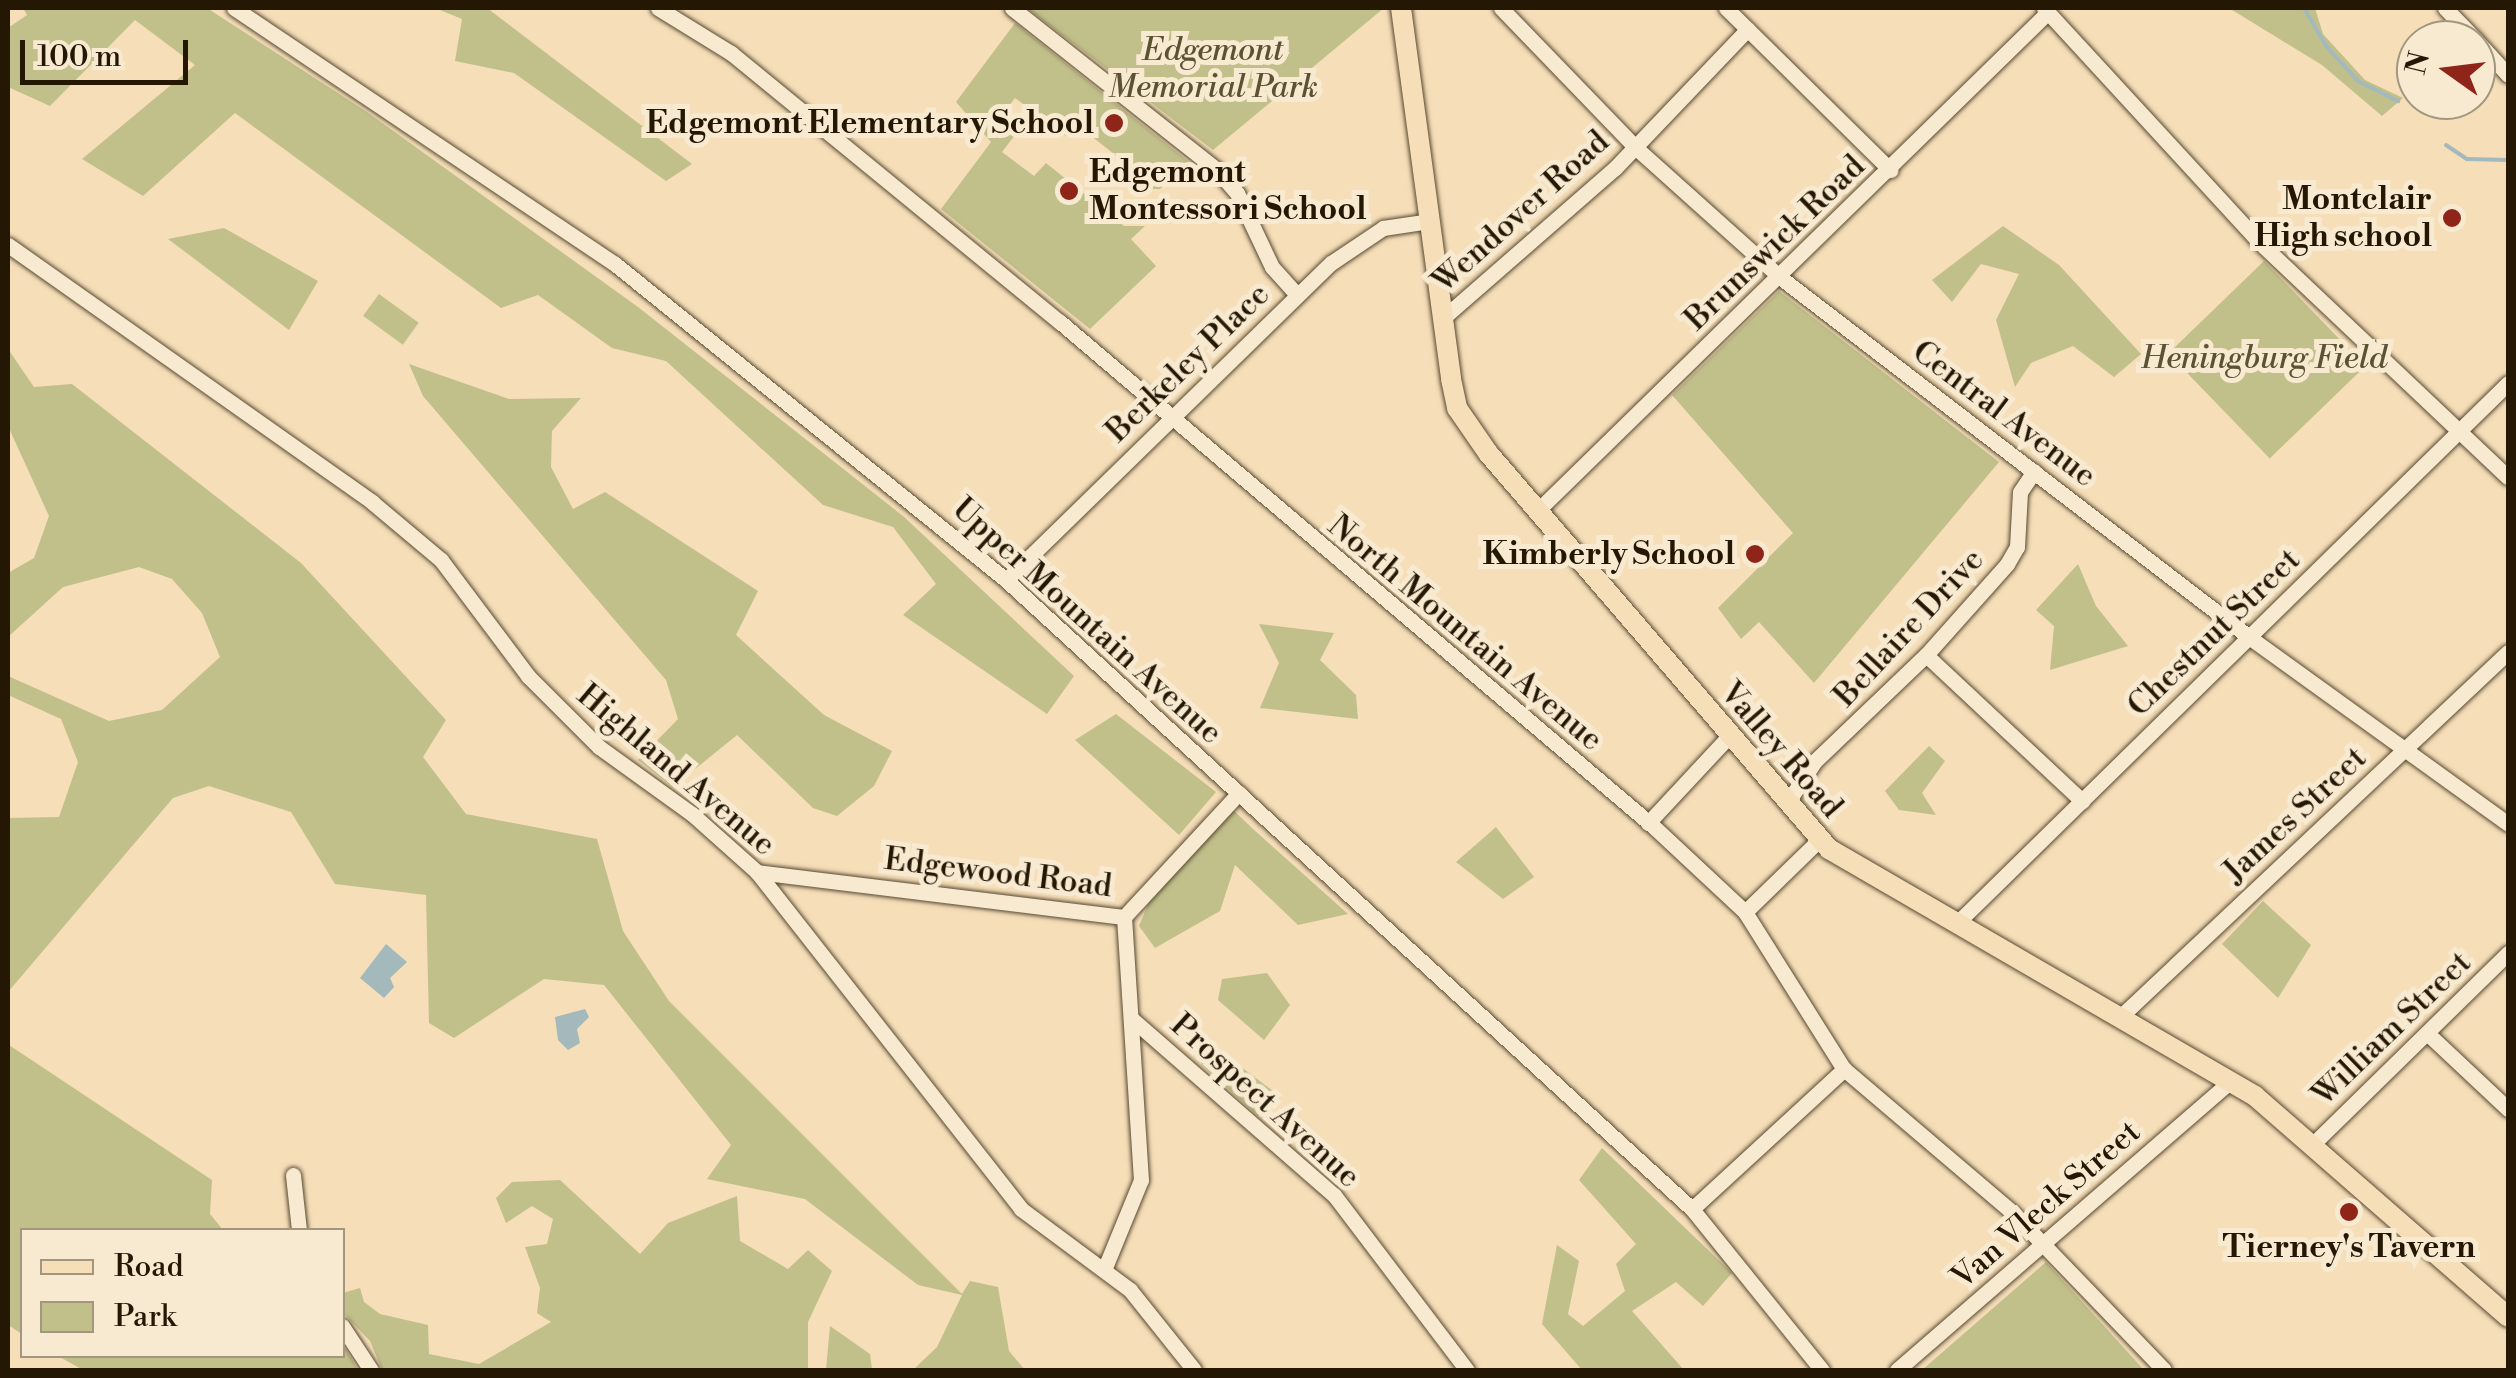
<!DOCTYPE html>
<style>
body{margin:0}
#map{position:relative;width:2516px;height:1378px;overflow:hidden;background:#f5deb8;font-family:"Libre Bodoni",serif}
div>[style]{position:absolute}
.green>*{inset:0;background:#c1c08b;transform-origin:0 0}
.water>*{inset:0;background:#a3b9bb}
.stream>*{height:4px;margin:-2px;padding:0 2px;transform-origin:2px;border-radius:2px;background:#a3b9bb}
.roads{filter:drop-shadow(0 0 2px #584931) drop-shadow(0 0 2px #584931)}
.minor>*{height:15px;margin:-7.5px;padding:0 7.5px;transform-origin:7.5px;border-radius:7.5px;background:#f8ead1}
.major>*{height:20px;margin:-10px;padding:0 10px;transform-origin:10px;border-radius:10px;background:#f5deb8}
.dots>*{width:28px;height:28px;translate:-50% -50%;box-sizing:border-box;border:5px solid #f8ead1;border-radius:50%}
span{translate:-50% -50%;white-space:nowrap;text-align:center;line-height:1.15;-webkit-text-stroke:10px #f8ead1;paint-order:stroke}
.park-label{font-size:32px;color:#5b5233;font-style:italic}
.poi-label{font-size:32px;color:#241704;font-weight:700}
.right{translate:-100% -50%;text-align:right}
.left{translate:0 -50%;text-align:left}
.street-label{font-size:32px;color:#241704}
.frame{position:absolute;inset:0;border:10px solid #241704;pointer-events:none}
.legend{position:absolute;left:20px;top:1228px;width:325px;height:130px;box-sizing:border-box;background:#f8ead1;border:2px solid #a3967f;margin:0;padding:12px 18px;list-style:none;font-size:30px;color:#241704}
.legend li{display:flex;align-items:center;gap:20px;height:50px}
.legend b{width:50px;border:2px solid #a3967f}
.north{position:absolute;left:2396px;top:20px;width:100px;height:100px;box-sizing:border-box;background:#f8ead1;border:2px solid #a3967f;border-radius:50%;rotate:284deg;font-size:28px;font-weight:700;line-height:40px;text-align:center;color:#241704}
.north::after{content:'';display:block;margin:auto;width:35px;height:45px;background:#8f2418;clip-path:polygon(50% 0,100% 100%,50% 72%,0 100%)}
.scale{position:absolute;left:20px;top:40px;width:168px;height:45px;box-sizing:border-box;border:5px solid #241704;border-top:0;padding-left:12px;font-size:30px;line-height:35px;white-space:nowrap;color:#241704;-webkit-text-stroke:8px #f8ead1;paint-order:stroke}
</style>
<div id="map">
<div class="green">
<div style="clip-path:polygon(23px 8px,207px 8px,367px 112px,638px 307px,903px 516px,1074px 676px,1047px 714px,903px 615px,936px 584px,893px 527px,823px 505px,666px 361px,612px 348px,538px 295px,501px 308px,235px 113px,143px 196px,82px 159px,195px 65px,135px 20px,50px 106px,8px 87px,8px 28px,27px 15px)"></div>
<div style="clip-path:polygon(435px 8px,487px 8px,692px 164px,666px 181px,514px 73px,455px 61px,462px 19px)"></div>
<div style="clip-path:polygon(1027px 8px,1384px 8px,1213px 150px)"></div>
<div style="clip-path:polygon(2229px 8px,2315px 8px,2323px 34px,2365px 80px,2403px 98px,2382px 116px,2322px 65px)"></div>
<div style="clip-path:polygon(1015px 23px,1189px 162px,1160px 189px,1144px 189px,1123px 173px,1128px 165px,1076px 124px,1066px 136px,1015px 98px,997px 121px,1015px 135px,1002px 152px,1034px 176px,1046px 163px,1124px 226px,1145px 226px,1131px 239px,1156px 266px,1090px 329px,941px 209px,991px 142px,956px 102px)"></div>
<div style="clip-path:polygon(2003px 226px,2059px 265px,2141px 354px,2114px 377px,2073px 346px,2031px 363px,2015px 387px,1996px 320px,2019px 274px,1981px 264px,1952px 302px,1932px 280px)"></div>
<div style="clip-path:polygon(224px 228px,318px 281px,289px 330px,168px 239px)"></div>
<div style="left:2264px;top:261px;width:146px;height:133px;rotate:46deg"></div>
<div style="clip-path:polygon(1779px 291px,1999px 462px,1814px 683px,1759px 622px,1741px 639px,1718px 608px,1793px 533px,1672px 395px)"></div>
<div style="left:379px;top:294px;width:49px;height:27px;rotate:36deg"></div>
<div style="clip-path:polygon(8px 349px,34px 387px,72px 384px,301px 563px,446px 720px,423px 757px,466px 814px,597px 839px,623px 931px,669px 1001px,962px 1294px,970px 1281px,998px 1287px,1009px 1351px,1025px 1370px,913px 1370px,937px 1347px,962px 1295px,918px 1285px,805px 1199px,707px 1179px,731px 1145px,604px 985px,544px 979px,454px 1038px,429px 1023px,426px 895px,335px 884px,291px 812px,209px 786px,173px 798px,8px 992px,8px 818px,59px 817px,78px 762px,61px 719px,8px 695px,8px 676px,109px 721px,162px 710px,220px 657px,202px 613px,172px 579px,139px 567px,63px 587px,8px 637px,8px 573px,34px 558px,49px 516px,8px 426px)"></div>
<div style="clip-path:polygon(409px 364px,509px 399px,581px 398px,552px 431px,551px 467px,573px 509px,605px 492px,758px 591px,736px 635px,824px 715px,892px 751px,874px 786px,837px 816px,813px 808px,737px 735px,673px 787px,638px 760px,678px 719px,666px 680px,423px 396px)"></div>
<div style="clip-path:polygon(2078px 564px,2096px 606px,2128px 646px,2050px 670px,2054px 626px,2036px 610px)"></div>
<div style="clip-path:polygon(1259px 624px,1334px 633px,1320px 660px,1356px 695px,1358px 719px,1260px 708px,1279px 663px)"></div>
<div style="clip-path:polygon(1116px 714px,1216px 792px,1179px 835px,1075px 740px)"></div>
<div style="clip-path:polygon(1929px 746px,1945px 761px,1922px 793px,1936px 815px,1899px 810px,1885px 791px)"></div>
<div style="clip-path:polygon(1229px 806px,1252px 828px,1348px 914px,1298px 925px,1235px 865px,1220px 911px,1155px 948px,1139px 926px,1149px 902px)"></div>
<div style="clip-path:polygon(1496px 827px,1534px 877px,1503px 899px,1456px 862px)"></div>
<div style="clip-path:polygon(2263px 901px,2311px 945px,2278px 998px,2222px 944px)"></div>
<div style="clip-path:polygon(1267px 973px,1290px 1005px,1264px 1040px,1218px 1000px,1222px 979px)"></div>
<div style="clip-path:polygon(8px 1010px,9px 1045px,212px 1180px,210px 1214px,223px 1230px,22px 1230px,22px 1334px,8px 1325px)"></div>
<div style="clip-path:polygon(1217px 1049px,1281px 1097px,1258px 1116px,1201px 1064px)"></div>
<div style="clip-path:polygon(1602px 1148px,1732px 1273px,1703px 1306px,1676px 1282px,1632px 1311px,1684px 1370px,1582px 1370px,1542px 1324px,1557px 1245px,1579px 1261px,1568px 1314px,1583px 1326px,1625px 1291px,1616px 1264px,1636px 1244px,1579px 1180px)"></div>
<div style="clip-path:polygon(560px 1180px,640px 1254px,668px 1223px,737px 1196px,740px 1241px,788px 1269px,808px 1250px,832px 1271px,808px 1322px,808px 1370px,382px 1370px,370px 1341px,343px 1313px,343px 1293px,360px 1288px,364px 1302px,380px 1314px,428px 1325px,429px 1354px,479px 1364px,551px 1322px,537px 1313px,540px 1288px,525px 1247px,547px 1244px,553px 1219px,532px 1206px,506px 1223px,496px 1198px,512px 1182px)"></div>
<div style="clip-path:polygon(2046px 1262px,2144px 1370px,1922px 1370px)"></div>
<div style="clip-path:polygon(830px 1326px,870px 1354px,872px 1370px,826px 1370px)"></div>
<div style="clip-path:polygon(343px 1344px,358px 1370px,83px 1370px,58px 1356px,342px 1356px)"></div>
</div>
<div class="water">
<div style="clip-path:polygon(386px 944px,407px 962px,390px 978px,394px 987px,384px 998px,360px 978px)"></div>
<div style="clip-path:polygon(585px 1009px,589px 1017px,577px 1029px,580px 1043px,568px 1050px,558px 1040px,555px 1017px)"></div>
</div>
<div class="stream">
<div style="left:2304px;top:8px;width:44px;rotate:59.9deg"></div>
<div style="left:2326px;top:46px;width:47px;rotate:47.6deg"></div>
<div style="left:2358px;top:81px;width:45px;rotate:26.6deg"></div>
<div style="left:2446px;top:145px;width:25px;rotate:34deg"></div>
<div style="left:2467px;top:159px;width:41px;rotate:1.4deg"></div>
</div>
<div class="roads">
<div class="minor">
<div style="left:234px;top:8px;width:459px;rotate:33.9deg"></div>
<div style="left:615px;top:264px;width:503px;rotate:38.94deg"></div>
<div style="left:1006px;top:580px;width:931px;rotate:42.52deg"></div>
<div style="left:1692px;top:1209px;width:207px;rotate:51.1deg"></div>
<div style="left:658px;top:8px;width:86px;rotate:31.7deg"></div>
<div style="left:731px;top:53px;width:425px;rotate:39.3deg"></div>
<div style="left:1060px;top:322px;width:780px;rotate:40.37deg"></div>
<div style="left:1654px;top:827px;width:125px;rotate:43deg"></div>
<div style="left:1745px;top:912px;width:186px;rotate:57.8deg"></div>
<div style="left:1844px;top:1069px;width:221px;rotate:40.4deg"></div>
<div style="left:2012px;top:1212px;width:219px;rotate:46.1deg"></div>
<div style="left:1012px;top:8px;width:260px;rotate:38.3deg"></div>
<div style="left:1216px;top:169px;width:32px;rotate:49deg"></div>
<div style="left:1237px;top:193px;width:82px;rotate:64.7deg"></div>
<div style="left:1272px;top:267px;width:38px;rotate:48deg"></div>
<div style="left:1501px;top:8px;width:193px;rotate:46deg"></div>
<div style="left:1635px;top:147px;width:196px;rotate:41.9deg"></div>
<div style="left:1781px;top:278px;width:590px;rotate:37.49deg"></div>
<div style="left:2249px;top:637px;width:319px;rotate:35.8deg"></div>
<div style="left:1726px;top:8px;width:231px;rotate:44.6deg"></div>
<div style="left:2044px;top:8px;width:315px;rotate:47.4deg"></div>
<div style="left:2257px;top:240px;width:345px;rotate:43.4deg"></div>
<div style="left:2445px;top:8px;width:45px;rotate:45.9deg"></div>
<div style="left:2476px;top:40px;width:47px;rotate:47.6deg"></div>
<div style="left:8px;top:245px;width:446px;rotate:35.2deg"></div>
<div style="left:372px;top:502px;width:90px;rotate:40deg"></div>
<div style="left:441px;top:560px;width:145px;rotate:53.1deg"></div>
<div style="left:528px;top:676px;width:100px;rotate:45deg"></div>
<div style="left:599px;top:747px;width:115px;rotate:35.8deg"></div>
<div style="left:692px;top:814px;width:87px;rotate:41.7deg"></div>
<div style="left:757px;top:872px;width:428px;rotate:51.9deg"></div>
<div style="left:1021px;top:1209px;width:136px;rotate:36.6deg"></div>
<div style="left:1130px;top:1290px;width:102px;rotate:51.3deg"></div>
<div style="left:1443px;top:318px;width:228px;rotate:-41.1deg"></div>
<div style="left:1615px;top:168px;width:192px;rotate:-46.3deg"></div>
<div style="left:1537px;top:511px;width:714px;rotate:-44.32deg"></div>
<div style="left:1006px;top:580px;width:454px;rotate:-44.3deg"></div>
<div style="left:1331px;top:263px;width:63px;rotate:-33.9deg"></div>
<div style="left:1383px;top:228px;width:48px;rotate:-8.5deg"></div>
<div style="left:1926px;top:655px;width:214px;rotate:43.1deg"></div>
<div style="left:1787px;top:803px;width:50px;rotate:-56.3deg"></div>
<div style="left:1815px;top:761px;width:153px;rotate:-43.7deg"></div>
<div style="left:1926px;top:655px;width:122px;rotate:-48.3deg"></div>
<div style="left:2007px;top:564px;width:20px;rotate:-60deg"></div>
<div style="left:2017px;top:547px;width:55px;rotate:-86.9deg"></div>
<div style="left:2020px;top:492px;width:25px;rotate:-56deg"></div>
<div style="left:1648px;top:823px;width:119px;rotate:-47deg"></div>
<div style="left:757px;top:872px;width:370px;rotate:7deg"></div>
<div style="left:1124px;top:917px;width:169px;rotate:-47.2deg"></div>
<div style="left:1745px;top:912px;width:103px;rotate:-44.2deg"></div>
<div style="left:1957px;top:923px;width:771px;rotate:-44.42deg"></div>
<div style="left:2119px;top:1018px;width:534px;rotate:-43.26deg"></div>
<div style="left:1132px;top:1019px;width:268px;rotate:41.1deg"></div>
<div style="left:1334px;top:1195px;width:220px;rotate:52.8deg"></div>
<div style="left:2428px;top:1034px;width:110px;rotate:43.2deg"></div>
<div style="left:2314px;top:1143px;width:272px;rotate:-44.4deg"></div>
<div style="left:293px;top:1175px;width:55px;rotate:83.8deg"></div>
<div style="left:1692px;top:1209px;width:207px;rotate:-42.6deg"></div>
<div style="left:1104px;top:1270px;width:97px;rotate:-67.7deg"></div>
<div style="left:1141px;top:1180px;width:264px;rotate:-93.7deg"></div>
<div style="left:342px;top:1326px;width:53px;rotate:56.6deg"></div>
<div style="left:1897px;top:1370px;width:442px;rotate:-40.9deg"></div>
</div>
<div class="major">
<div style="left:1401px;top:8px;width:374px;rotate:82.3deg"></div>
<div style="left:1451px;top:379px;width:30px;rotate:78deg"></div>
<div style="left:1457px;top:408px;width:55px;rotate:55.4deg"></div>
<div style="left:1488px;top:453px;width:523px;rotate:49.27deg"></div>
<div style="left:1829px;top:849px;width:492px;rotate:30.1deg"></div>
<div style="left:2255px;top:1096px;width:336px;rotate:41.1deg"></div>
</div>
</div>
<div class="dots">
<div style="left:1114px;top:123px;background:#8f2418"></div>
<div style="left:1069px;top:191px;background:#8f2418"></div>
<div style="left:2452px;top:218px;background:#8f2418"></div>
<div style="left:1755px;top:554px;background:#8f2418"></div>
<div style="left:2349px;top:1212px;background:#8f2418"></div>
</div>
<div class="park-label">
<span style="left:1213px;top:69px">Edgemont<br>Memorial Park</span>
<span style="left:2264px;top:358px">Heningburg Field</span>
</div>
<div class="poi-label">
<span class="right" style="left:1094px;top:123px">Edgemont Elementary School</span>
<span class="left" style="left:1089px;top:191px">Edgemont<br>Montessori School</span>
<span class="right" style="left:2432px;top:218px">Montclair<br>High school</span>
<span class="right" style="left:1735px;top:554px">Kimberly School</span>
<span style="left:2349px;top:1247px">Tierney's Tavern</span>
</div>
<div class="street-label">
<span style="left:1521px;top:212px;rotate:-42deg">Wendover Road</span>
<span style="left:1775px;top:243px;rotate:-44deg">Brunswick Road</span>
<span style="left:1188px;top:363px;rotate:-44deg">Berkeley Place</span>
<span style="left:2004px;top:414px;rotate:37deg">Central Avenue</span>
<span style="left:1087px;top:621px;rotate:42deg">Upper Mountain Avenue</span>
<span style="left:1909px;top:628px;rotate:-47deg">Bellaire Drive</span>
<span style="left:1465px;top:633px;rotate:40deg">North Mountain Avenue</span>
<span style="left:2214px;top:633px;rotate:-44deg">Chestnut Street</span>
<span style="left:1781px;top:750px;rotate:49deg">Valley Road</span>
<span style="left:676px;top:770px;rotate:40deg">Highland Avenue</span>
<span style="left:2295px;top:815px;rotate:-43deg">James Street</span>
<span style="left:998px;top:873px;rotate:7deg">Edgewood Road</span>
<span style="left:2392px;top:1029px;rotate:-44deg">William Street</span>
<span style="left:1265px;top:1101px;rotate:42deg">Prospect Avenue</span>
<span style="left:2046px;top:1205px;rotate:-41deg">Van Vleck Street</span>
</div>
<div class="frame"></div>
<ul class="legend">
<li><b style="height:12px;background:#f5deb8"></b>Road</li>
<li><b style="height:28px;background:#c1c08b"></b>Park</li>
</ul>
<div class="north">N</div>
<div class="scale">100 m</div>
</div>
